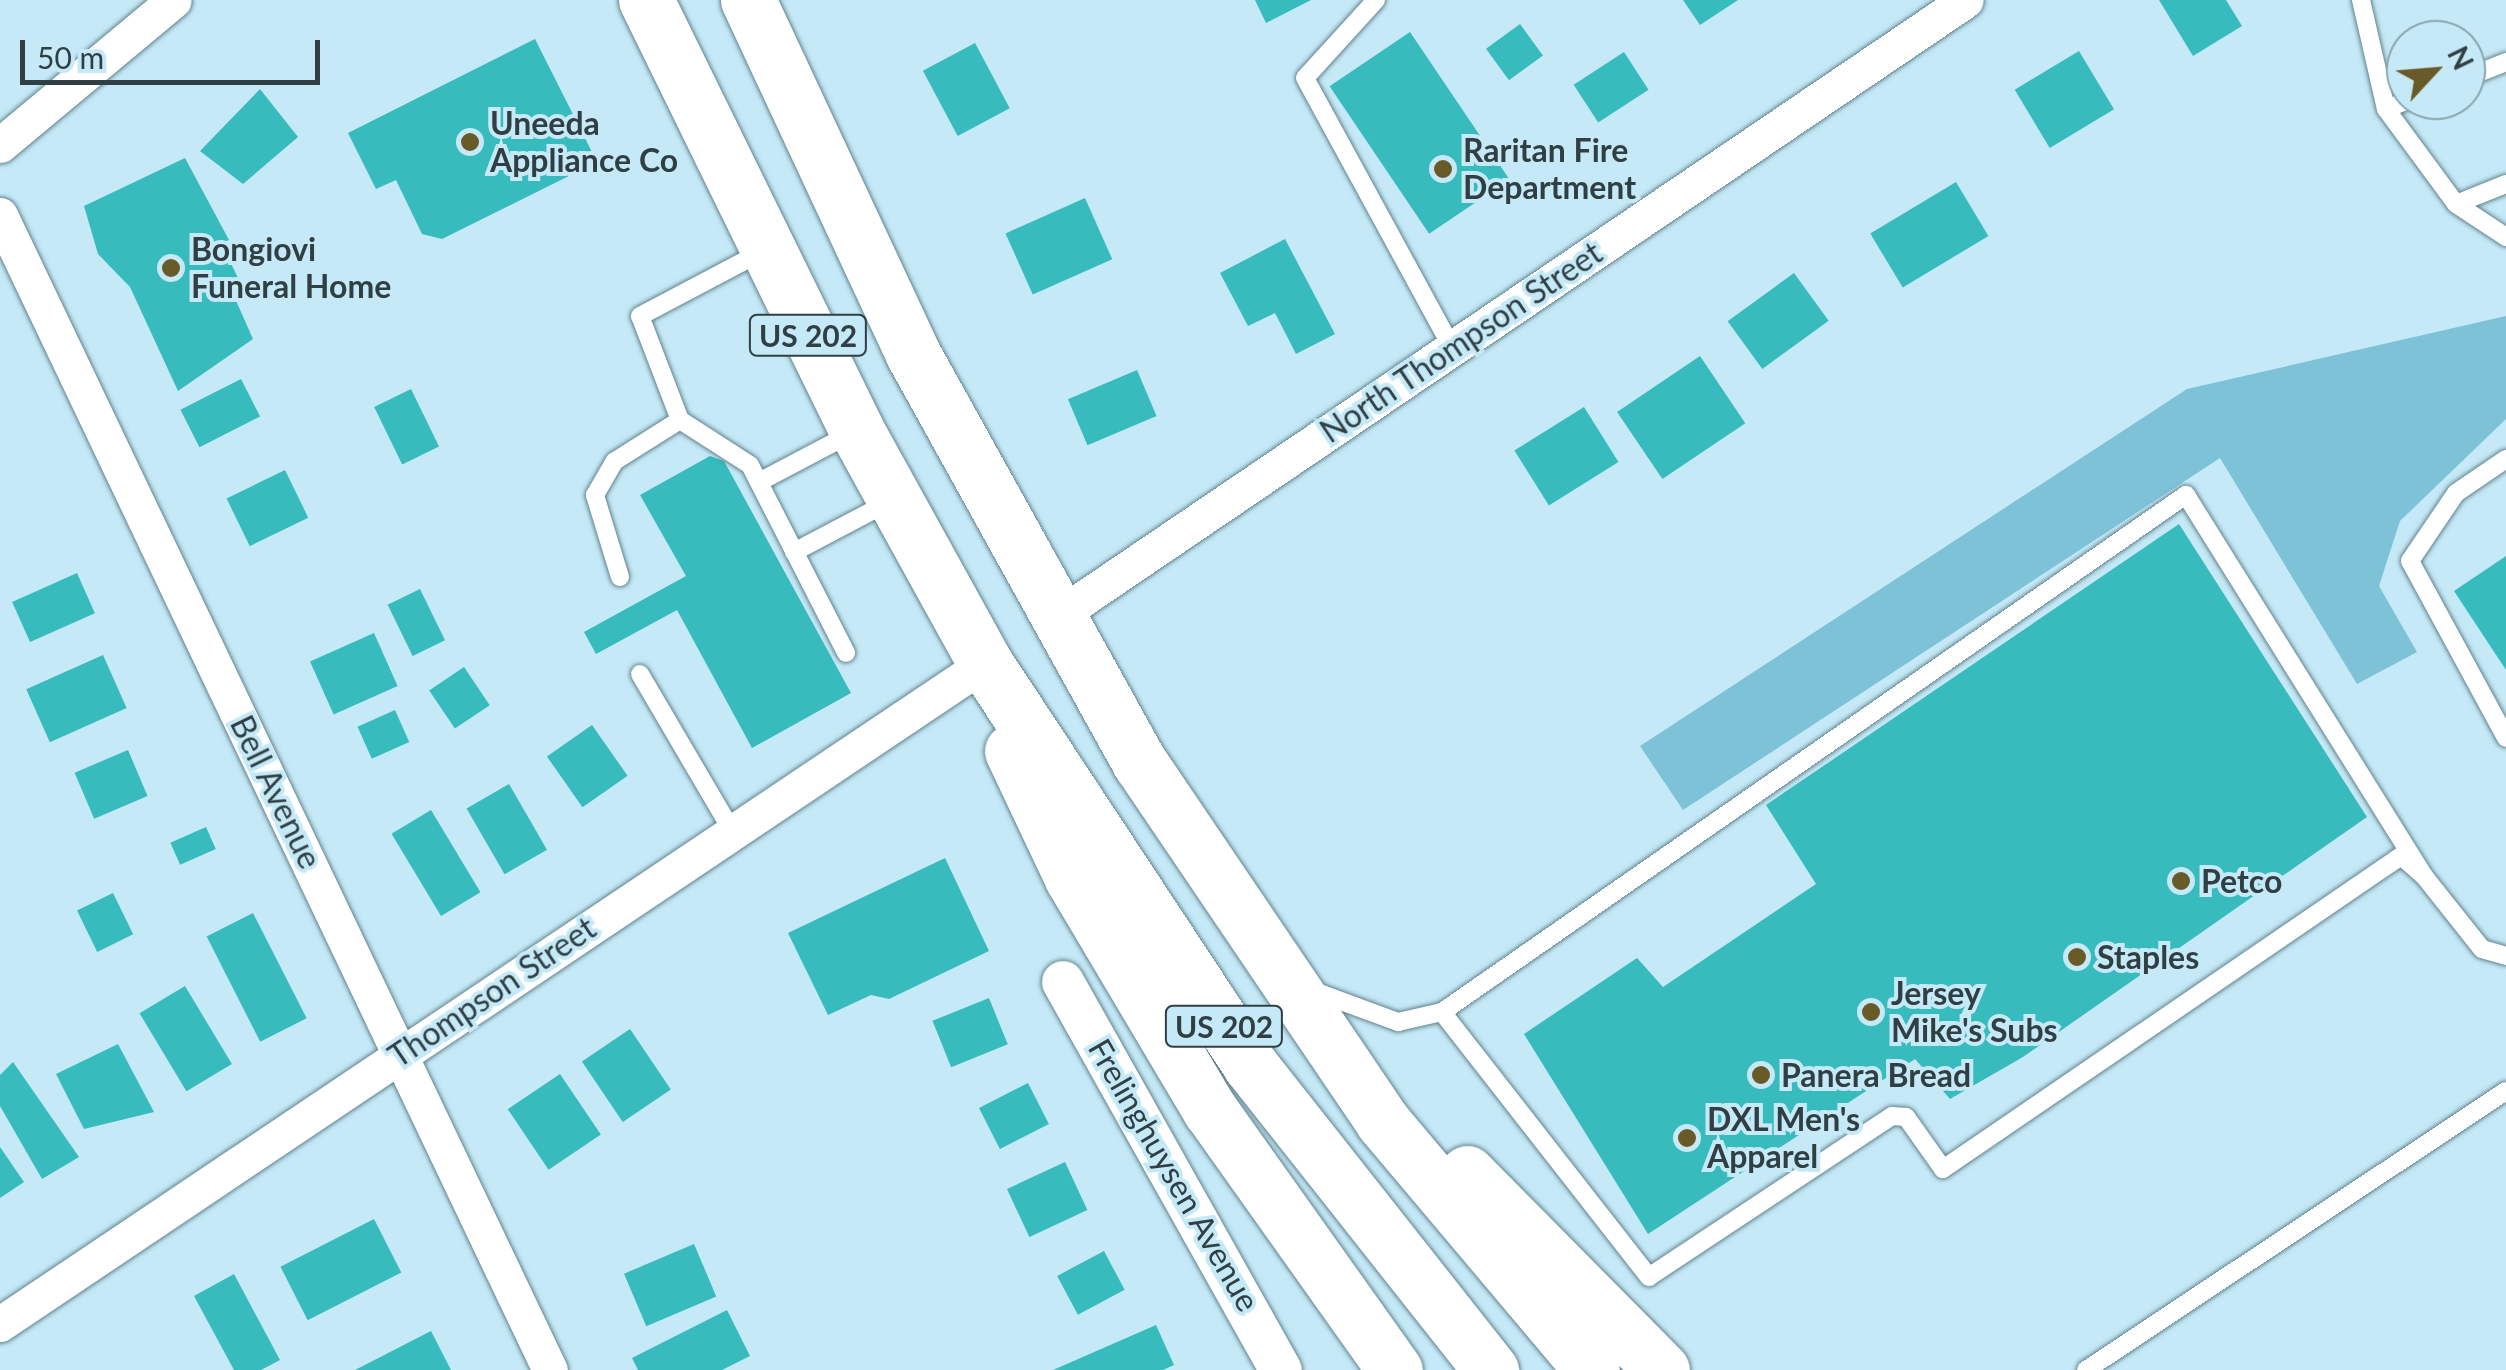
<!DOCTYPE html>
<style>
body{margin:0}
#map{position:relative;width:2506px;height:1370px;overflow:hidden;background:#c5e9f6;font-family:Lato,sans-serif}
div>[style]{position:absolute}
.green>*{inset:0;background:#7ec2d8}
.building>*{inset:0;background:#37bbbc;transform-origin:0 0}
.roads{filter:drop-shadow(0 0 2px #61838e) drop-shadow(0 0 2px #61838e)}
.service>*{height:18px;margin:-9px;padding:0 9px;transform-origin:9px;border-radius:9px;background:#fff}
.minor>*{height:35px;margin:-17.5px;padding:0 17.5px;transform-origin:17.5px;border-radius:17.5px;background:#fff}
.tertiary>*{height:42px;margin:-21px;padding:0 21px;transform-origin:21px;border-radius:21px;background:#fff}
.trunk>*{height:55px;margin:-27.5px;padding:0 27.5px;transform-origin:27.5px;border-radius:27.5px;background:#fff}
.dots>*{width:28px;height:28px;translate:-50% -50%;box-sizing:border-box;border:5px solid #c5e9f6;border-radius:50%}
span{translate:-50% -50%;white-space:nowrap;text-align:center;line-height:1.15;-webkit-text-stroke:8px #c5e9f6;paint-order:stroke}
.shield-label span{padding:2px 8px;background:#c5e9f6;border:2px solid;border-radius:8px;-webkit-text-stroke-width:0}
.shield-label{font-size:30px;color:#303f44;font-weight:700}
.poi-label{font-size:32px;color:#303f44;font-weight:700}
.left{translate:0 -50%;text-align:left}
.street-label{font-size:32px;color:#303f44}
.north{position:absolute;left:2386px;top:20px;width:100px;height:100px;box-sizing:border-box;background:#c5e9f6;border:2px solid #89a5af;border-radius:50%;rotate:64deg;font-size:28px;font-weight:700;line-height:40px;text-align:center;color:#303f44}
.north::after{content:'';display:block;margin:auto;width:35px;height:45px;background:#685b28;clip-path:polygon(50% 0,100% 100%,50% 72%,0 100%)}
.scale{position:absolute;left:20px;top:40px;width:300px;height:45px;box-sizing:border-box;border:5px solid #303f44;border-top:0;padding-left:12px;font-size:30px;line-height:35px;white-space:nowrap;color:#303f44;-webkit-text-stroke:8px #c5e9f6;paint-order:stroke}
</style>
<div id="map">
<div class="green">
<div style="clip-path:polygon(2506px 316px,2506px 419px,2400px 521px,2379px 586px,2417px 652px,2357px 684px,2220px 458px,1683px 810px,1640px 746px,2187px 389px)"></div>
</div>
<div class="building">
<div style="clip-path:polygon(1255px 0,1311px 0,1266px 23px)"></div>
<div style="clip-path:polygon(1683px 0,1738px 0,1700px 25px)"></div>
<div style="clip-path:polygon(2159px 0,2226px 0,2242px 26px,2193px 56px)"></div>
<div style="left:1520px;top:24px;width:39px;height:42px;rotate:54deg"></div>
<div style="left:1410px;top:32px;width:178px;height:97px;rotate:56deg"></div>
<div style="clip-path:polygon(535px 39px,592px 152px,581px 170px,442px 239px,422px 234px,396px 180px,376px 189px,348px 133px)"></div>
<div style="left:975px;top:43px;width:74px;height:59px;rotate:62deg"></div>
<div style="left:2079px;top:51px;width:68px;height:75px;rotate:59deg"></div>
<div style="left:1624px;top:52px;width:45px;height:60px;rotate:57deg"></div>
<div style="clip-path:polygon(260px 89px,298px 137px,243px 184px,200px 151px)"></div>
<div style="clip-path:polygon(185px 158px,229px 240px,221px 243px,240px 282px,230px 287px,253px 339px,178px 391px,130px 287px,98px 254px,84px 206px)"></div>
<div style="left:1956px;top:182px;width:63px;height:100px;rotate:59deg"></div>
<div style="left:1085px;top:198px;width:67px;height:87px;rotate:66deg"></div>
<div style="clip-path:polygon(1285px 239px,1335px 334px,1296px 354px,1275px 313px,1248px 326px,1220px 273px)"></div>
<div style="left:1794px;top:273px;width:59px;height:82px;rotate:54deg"></div>
<div style="left:1700px;top:356px;width:81px;height:100px;rotate:56deg"></div>
<div style="left:1137px;top:370px;width:50px;height:75px;rotate:67deg"></div>
<div style="left:241px;top:379px;width:42px;height:68px;rotate:63deg"></div>
<div style="left:411px;top:389px;width:64px;height:41px;rotate:64deg"></div>
<div style="left:1584px;top:407px;width:65px;height:82px;rotate:58deg"></div>
<div style="clip-path:polygon(710px 456px,724px 461px,851px 693px,752px 748px,677px 610px,596px 654px,584px 632px,686px 576px,640px 495px)"></div>
<div style="left:285px;top:470px;width:53px;height:65px;rotate:64deg"></div>
<div style="clip-path:polygon(2179px 524px,2367px 817px,2023px 1057px,1950px 1099px,1915px 1059px,1648px 1234px,1524px 1034px,1637px 958px,1663px 987px,1816px 884px,1766px 805px)"></div>
<div style="clip-path:polygon(2506px 556px,2506px 670px,2454px 591px)"></div>
<div style="left:77px;top:573px;width:44px;height:71px;rotate:66deg"></div>
<div style="left:420px;top:589px;width:57px;height:36px;rotate:64deg"></div>
<div style="left:374px;top:633px;width:58px;height:70px;rotate:66deg"></div>
<div style="left:103px;top:655px;width:58px;height:84px;rotate:66deg"></div>
<div style="left:464px;top:667px;width:46px;height:42px;rotate:56deg"></div>
<div style="left:395px;top:710px;width:35px;height:41px;rotate:66deg"></div>
<div style="left:592px;top:725px;width:62px;height:55px;rotate:55deg"></div>
<div style="left:128px;top:750px;width:50px;height:58px;rotate:67deg"></div>
<div style="left:509px;top:784px;width:76px;height:49px;rotate:60deg"></div>
<div style="left:431px;top:810px;width:96px;height:46px;rotate:59deg"></div>
<div style="left:206px;top:827px;width:24px;height:39px;rotate:66deg"></div>
<div style="clip-path:polygon(945px 858px,989px 951px,889px 999px,871px 995px,828px 1015px,788px 933px)"></div>
<div style="left:113px;top:893px;width:46px;height:40px;rotate:64deg"></div>
<div style="left:253px;top:913px;width:118px;height:52px;rotate:63deg"></div>
<div style="left:185px;top:986px;width:91px;height:53px;rotate:59deg"></div>
<div style="left:989px;top:998px;width:50px;height:61px;rotate:68deg"></div>
<div style="left:630px;top:1029px;width:73px;height:58px;rotate:56deg"></div>
<div style="clip-path:polygon(118px 1044px,154px 1112px,84px 1129px,56px 1074px)"></div>
<div style="clip-path:polygon(13px 1062px,79px 1157px,42px 1179px,0 1106px,0 1075px)"></div>
<div style="left:560px;top:1074px;width:73px;height:63px;rotate:56deg"></div>
<div style="left:1028px;top:1083px;width:46px;height:55px;rotate:63deg"></div>
<div style="clip-path:polygon(0 1147px,24px 1182px,0 1198px)"></div>
<div style="left:1065px;top:1162px;width:53px;height:64px;rotate:65deg"></div>
<div style="left:374px;top:1219px;width:60px;height:105px;rotate:63deg"></div>
<div style="left:694px;top:1244px;width:57px;height:76px;rotate:67deg"></div>
<div style="left:1104px;top:1251px;width:44px;height:53px;rotate:62deg"></div>
<div style="clip-path:polygon(234px 1274px,280px 1360px,261px 1370px,234px 1370px,194px 1296px)"></div>
<div style="clip-path:polygon(727px 1310px,750px 1356px,722px 1370px,638px 1370px,632px 1358px)"></div>
<div style="clip-path:polygon(1156px 1325px,1174px 1365px,1163px 1370px,1053px 1370px)"></div>
<div style="clip-path:polygon(431px 1331px,451px 1370px,355px 1370px)"></div>
</div>
<div class="roads">
<div class="service">
<div style="left:1376px;top:0;width:105px;rotate:132.3deg"></div>
<div style="left:1305px;top:78px;width:307px;rotate:61.4deg"></div>
<div style="left:2361px;top:0;width:112px;rotate:77.1deg"></div>
<div style="left:2386px;top:109px;width:118px;rotate:53.6deg"></div>
<div style="left:2456px;top:204px;width:60px;rotate:33.4deg"></div>
<div style="left:2466px;top:78px;width:43px;rotate:-21.8deg"></div>
<div style="left:2386px;top:109px;width:24px;rotate:-22deg"></div>
<div style="left:2456px;top:204px;width:54px;rotate:-21.8deg"></div>
<div style="left:680px;top:420px;width:83px;rotate:32.7deg"></div>
<div style="left:750px;top:465px;width:211px;rotate:62.9deg"></div>
<div style="left:2506px;top:459px;width:60px;rotate:145.8deg"></div>
<div style="left:2456px;top:493px;width:82px;rotate:124.1deg"></div>
<div style="left:2410px;top:561px;width:201px;rotate:61.5deg"></div>
<div style="left:759px;top:482px;width:105px;rotate:-27.8deg"></div>
<div style="left:794px;top:552px;width:107px;rotate:-27.8deg"></div>
<div style="left:620px;top:577px;width:86px;rotate:-107deg"></div>
<div style="left:595px;top:495px;width:39px;rotate:-60deg"></div>
<div style="left:615px;top:461px;width:77px;rotate:-32.2deg"></div>
<div style="left:680px;top:420px;width:111px;rotate:-111deg"></div>
<div style="left:640px;top:316px;width:141px;rotate:-27.8deg"></div>
<div style="left:640px;top:674px;width:180px;rotate:59.6deg"></div>
<div style="left:2424px;top:876px;width:30px;rotate:-139deg"></div>
<div style="left:2401px;top:856px;width:555px;rotate:145.65deg"></div>
<div style="left:1943px;top:1169px;width:64px;rotate:-125.4deg"></div>
<div style="left:1906px;top:1117px;width:14px;rotate:-176deg"></div>
<div style="left:1892px;top:1116px;width:291px;rotate:146.5deg"></div>
<div style="left:1649px;top:1277px;width:336px;rotate:-128deg"></div>
<div style="left:1442px;top:1012px;width:906px;rotate:-34.8deg"></div>
<div style="left:2186px;top:495px;width:449px;rotate:58deg"></div>
<div style="left:2424px;top:876px;width:93px;rotate:51.5deg"></div>
<div style="left:2482px;top:949px;width:25px;rotate:16deg"></div>
<div style="left:1311px;top:990px;width:93px;rotate:20.2deg"></div>
<div style="left:1398px;top:1022px;width:45px;rotate:-12.8deg"></div>
<div style="left:2086px;top:1370px;width:504px;rotate:-33.6deg"></div>
</div>
<div class="minor">
<div style="left:0;top:145px;width:226px;rotate:-39.8deg"></div>
<div style="left:0;top:215px;width:1279px;rotate:64.54deg"></div>
<div style="left:1056px;top:617px;width:1099px;rotate:-34.14deg"></div>
<div style="left:0;top:1324px;width:1186px;rotate:-33.86deg"></div>
</div>
<div class="tertiary">
<div style="left:1063px;top:982px;width:445px;rotate:60.7deg"></div>
</div>
<div class="trunk">
<div style="left:646px;top:0;width:480px;rotate:63.9deg"></div>
<div style="left:857px;top:431px;width:265px;rotate:61.1deg"></div>
<div style="left:985px;top:663px;width:481px;rotate:56.6deg"></div>
<div style="left:1250px;top:1065px;width:389px;rotate:51.7deg"></div>
<div style="left:748px;top:0;width:391px;rotate:65deg"></div>
<div style="left:913px;top:354px;width:468px;rotate:61deg"></div>
<div style="left:1140px;top:763px;width:434px;rotate:55.9deg"></div>
<div style="left:1383px;top:1122px;width:324px;rotate:49.9deg"></div>
<div style="left:1012px;top:751px;width:140px;rotate:64.7deg"></div>
<div style="left:1072px;top:878px;width:270px;rotate:59.3deg"></div>
<div style="left:1210px;top:1110px;width:319px;rotate:54.6deg"></div>
<div style="left:1467px;top:1173px;width:277px;rotate:45.3deg"></div>
</div>
</div>
<div class="dots">
<div style="left:470px;top:142px;background:#685b28"></div>
<div style="left:1443px;top:169px;background:#685b28"></div>
<div style="left:171px;top:268px;background:#685b28"></div>
<div style="left:2181px;top:881px;background:#685b28"></div>
<div style="left:2077px;top:957px;background:#685b28"></div>
<div style="left:1871px;top:1012px;background:#685b28"></div>
<div style="left:1761px;top:1075px;background:#685b28"></div>
<div style="left:1687px;top:1138px;background:#685b28"></div>
</div>
<div class="shield-label">
<span style="left:808px;top:335px">US 202</span>
<span style="left:1224px;top:1026px">US 202</span>
</div>
<div class="poi-label">
<span class="left" style="left:490px;top:142px">Uneeda<br>Appliance Co</span>
<span class="left" style="left:1463px;top:169px">Raritan Fire<br>Department</span>
<span class="left" style="left:191px;top:268px">Bongiovi<br>Funeral Home</span>
<span class="left" style="left:2201px;top:881px">Petco</span>
<span class="left" style="left:2097px;top:957px">Staples</span>
<span class="left" style="left:1891px;top:1012px">Jersey<br>Mike's Subs</span>
<span class="left" style="left:1781px;top:1075px">Panera Bread</span>
<span class="left" style="left:1707px;top:1138px">DXL Men's<br>Apparel</span>
</div>
<div class="street-label">
<span style="left:1461px;top:342px;rotate:-34deg">North Thompson Street</span>
<span style="left:276px;top:792px;rotate:64deg">Bell Avenue</span>
<span style="left:492px;top:992px;rotate:-34deg">Thompson Street</span>
<span style="left:1174px;top:1175px;rotate:60deg">Frelinghuysen Avenue</span>
</div>
<div class="north">N</div>
<div class="scale">50 m</div>
</div>
